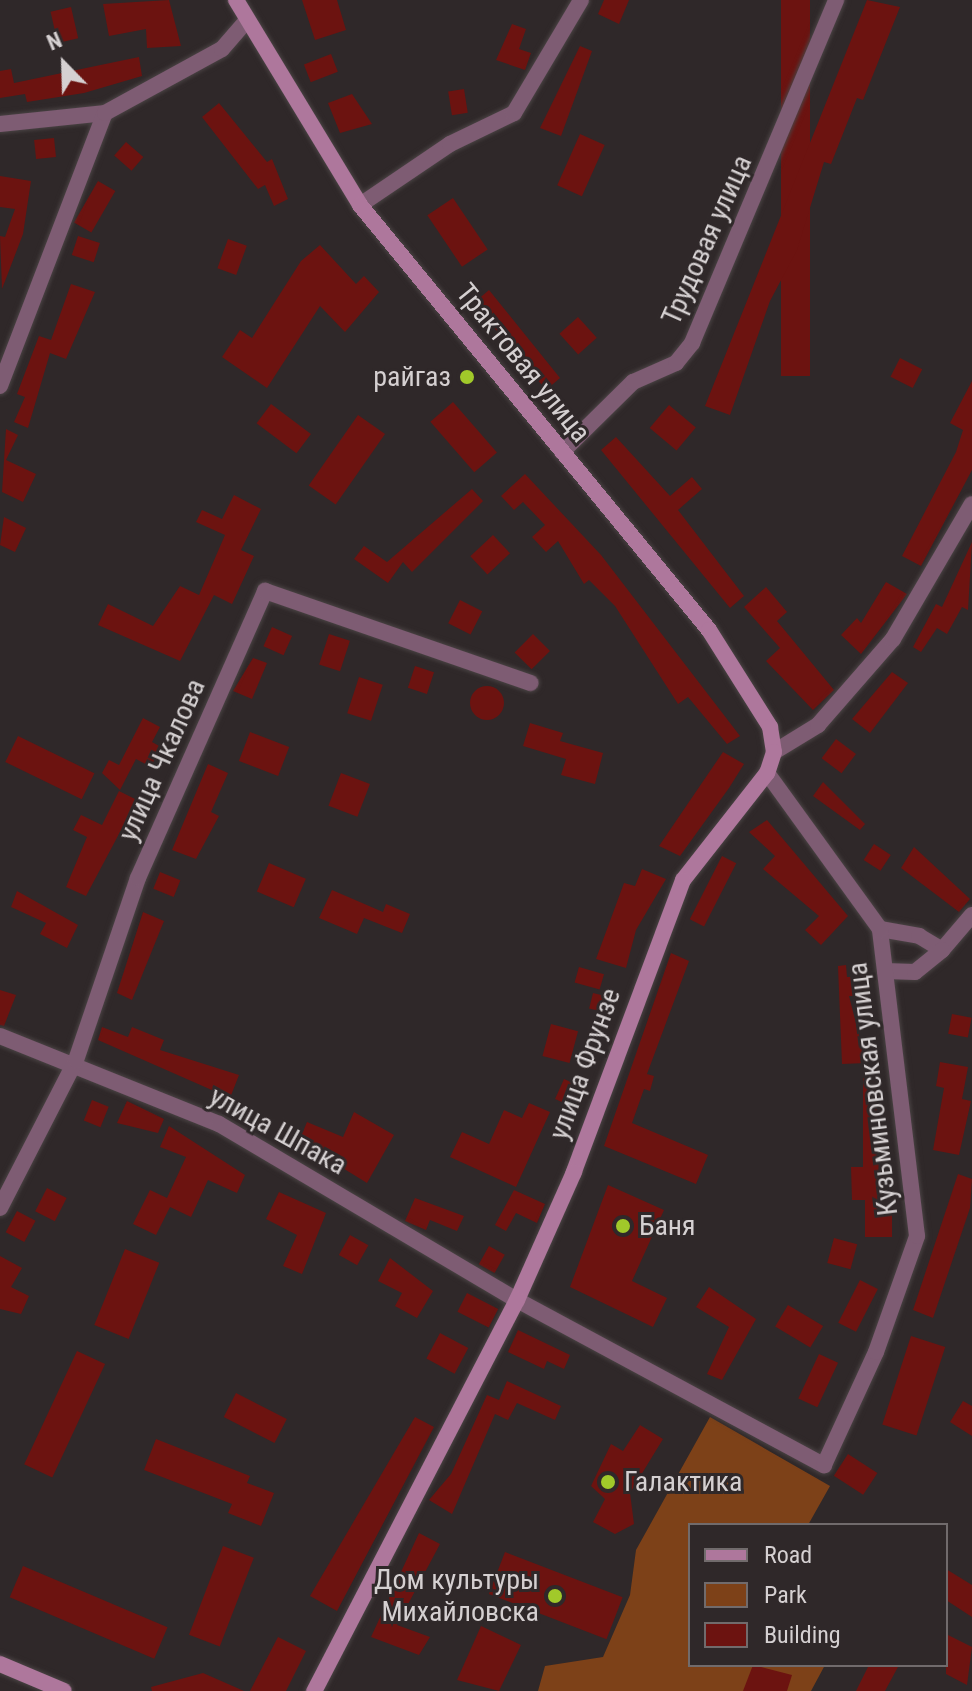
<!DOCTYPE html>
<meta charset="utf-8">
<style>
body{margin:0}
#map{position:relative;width:972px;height:1691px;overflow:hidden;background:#2f2829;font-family:"Roboto Condensed",sans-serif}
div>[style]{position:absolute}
.green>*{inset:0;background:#7d4118}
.building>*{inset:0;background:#6c1310;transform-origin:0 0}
.round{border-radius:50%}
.roads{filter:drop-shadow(0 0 2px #4a4344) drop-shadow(0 0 2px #4a4344)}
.street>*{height:16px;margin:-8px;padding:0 8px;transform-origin:8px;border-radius:8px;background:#7e5c73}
.secondary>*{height:16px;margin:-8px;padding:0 8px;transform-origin:8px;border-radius:8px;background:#ae779c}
.dots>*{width:22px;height:22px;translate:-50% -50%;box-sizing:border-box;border:4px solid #2f2829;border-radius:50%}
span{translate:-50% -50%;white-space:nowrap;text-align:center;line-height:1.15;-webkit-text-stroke:6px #2f2829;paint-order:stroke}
.street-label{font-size:28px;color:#d5d0d1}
.poi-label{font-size:28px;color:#d5d0d1}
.right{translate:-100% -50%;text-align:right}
.left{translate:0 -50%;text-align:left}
.legend{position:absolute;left:688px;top:1523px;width:260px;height:144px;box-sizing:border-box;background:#2f2829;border:2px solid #716b6c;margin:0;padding:10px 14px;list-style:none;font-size:24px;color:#d5d0d1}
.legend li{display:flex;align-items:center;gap:16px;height:40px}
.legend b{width:40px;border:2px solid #716b6c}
.north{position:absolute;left:24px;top:24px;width:80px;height:80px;-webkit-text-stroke:6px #2f2829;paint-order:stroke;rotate:337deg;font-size:22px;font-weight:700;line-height:32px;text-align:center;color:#d5d0d1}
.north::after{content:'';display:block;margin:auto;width:28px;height:36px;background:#d5d0d1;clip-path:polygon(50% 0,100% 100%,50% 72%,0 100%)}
</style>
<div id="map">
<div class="green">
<div style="clip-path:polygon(710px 1417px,830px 1486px,808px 1525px,690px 1525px,690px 1665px,825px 1665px,811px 1691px,538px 1691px,545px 1666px,603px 1657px,630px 1595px,636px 1550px)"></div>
</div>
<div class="building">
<div style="clip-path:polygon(169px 0,181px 46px,147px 48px,146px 29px,109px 36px,103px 4px)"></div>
<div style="clip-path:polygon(302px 0,337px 0,346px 30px,315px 40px)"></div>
<div style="clip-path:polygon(604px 0,629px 0,619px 24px,598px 14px)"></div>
<div style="left:781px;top:0;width:29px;height:376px"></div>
<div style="clip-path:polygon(867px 0,900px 7px,863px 100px,857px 98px,831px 164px,824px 162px,797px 250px,770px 301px,730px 415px,705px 406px)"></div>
<div style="left:71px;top:7px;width:32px;height:21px;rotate:77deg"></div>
<div style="clip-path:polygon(512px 24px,526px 29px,519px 49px,531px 53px,525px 70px,496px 60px)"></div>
<div style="clip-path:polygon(580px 46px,592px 51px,561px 136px,540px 128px)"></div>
<div style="left:331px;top:54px;width:19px;height:29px;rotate:69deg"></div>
<div style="clip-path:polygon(139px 57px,142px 76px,84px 93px,27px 102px,25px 94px,0 98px,0 71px,11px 69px,14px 83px)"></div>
<div style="left:464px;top:89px;width:24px;height:16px;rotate:81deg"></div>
<div style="clip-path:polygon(352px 94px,372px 124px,340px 133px,328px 103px)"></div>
<div style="clip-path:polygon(219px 103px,267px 162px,272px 159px,288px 199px,274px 206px,265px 185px,258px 189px,202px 117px)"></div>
<div style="left:580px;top:134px;width:27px;height:56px;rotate:24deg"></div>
<div style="left:54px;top:138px;width:19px;height:20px;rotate:84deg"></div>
<div style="left:126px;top:142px;width:23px;height:18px;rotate:41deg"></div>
<div style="clip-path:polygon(0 176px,31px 181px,23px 234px,2px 289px,0 236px,5px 237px,15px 209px,0 207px)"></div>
<div style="left:98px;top:181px;width:20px;height:48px;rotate:30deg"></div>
<div style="left:453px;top:198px;width:62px;height:31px;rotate:56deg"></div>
<div style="left:78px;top:236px;width:23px;height:20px;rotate:18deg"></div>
<div style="left:228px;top:239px;width:20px;height:31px;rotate:20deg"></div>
<div style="clip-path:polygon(320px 245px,356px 284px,364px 276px,379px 292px,345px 332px,320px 306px,267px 388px,222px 357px,240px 330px,252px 338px,301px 261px)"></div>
<div style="clip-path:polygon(71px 284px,95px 292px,66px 359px,50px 353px,28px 428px,14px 422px,25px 397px,17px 394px,39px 336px,51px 340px)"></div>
<div style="clip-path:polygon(489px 290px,560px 378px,546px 390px,482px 313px,478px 317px,469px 307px)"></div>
<div style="left:578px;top:317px;width:28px;height:25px;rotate:48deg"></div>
<div style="left:900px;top:358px;width:25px;height:21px;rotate:27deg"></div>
<div style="clip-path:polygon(972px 381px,972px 470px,921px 566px,902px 556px,956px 452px,963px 430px,950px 423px)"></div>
<div style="left:453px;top:402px;width:67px;height:30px;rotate:49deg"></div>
<div style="left:271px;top:404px;width:50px;height:24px;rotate:37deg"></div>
<div style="left:669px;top:405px;width:35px;height:30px;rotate:40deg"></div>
<div style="left:358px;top:415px;width:33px;height:86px;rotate:35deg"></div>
<div style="clip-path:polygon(6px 429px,18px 435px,6px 460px,36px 474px,23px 502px,2px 492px)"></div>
<div style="clip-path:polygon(616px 437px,670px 496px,692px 477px,702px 489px,678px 510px,744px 596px,730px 608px,601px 450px)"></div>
<div style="clip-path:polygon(525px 474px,601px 555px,740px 736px,727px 744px,688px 697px,678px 704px,615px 606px,589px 580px,584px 584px,558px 541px,546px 552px,532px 537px,545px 525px,523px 502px,514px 510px,501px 496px)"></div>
<div style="clip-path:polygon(472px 489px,483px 501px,412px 572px,403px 562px,388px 583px,354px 559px,364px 546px,387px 562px)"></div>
<div style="clip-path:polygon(234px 495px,261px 509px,241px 550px,254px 556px,232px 604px,214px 595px,180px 661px,98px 625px,108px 604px,153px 626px,180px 586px,199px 595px,225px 535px,196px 522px,202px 510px,222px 519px)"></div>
<div style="clip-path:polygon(4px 517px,26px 528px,15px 552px,0 545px)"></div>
<div style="left:493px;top:535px;width:25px;height:31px;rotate:47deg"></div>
<div style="clip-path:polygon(972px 542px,968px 610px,962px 607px,947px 634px,937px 628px,921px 652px,913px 647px,936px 604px,942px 607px)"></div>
<div style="clip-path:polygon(886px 582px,907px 594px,861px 654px,841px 635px,857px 618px,861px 623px)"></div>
<div style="clip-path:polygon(766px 587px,787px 612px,777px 621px,834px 690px,813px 710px,766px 661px,780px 648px,744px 607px)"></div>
<div style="left:460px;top:600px;width:25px;height:26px;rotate:27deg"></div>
<div style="left:272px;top:627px;width:22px;height:21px;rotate:24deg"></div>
<div style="left:329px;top:634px;width:22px;height:32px;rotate:18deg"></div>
<div style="left:533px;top:634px;width:24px;height:26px;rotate:45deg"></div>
<div style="clip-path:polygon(253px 658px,267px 663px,252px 699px,233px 691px)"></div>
<div style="left:415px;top:666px;width:20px;height:23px;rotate:18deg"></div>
<div style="clip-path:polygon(892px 672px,908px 683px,870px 733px,852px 719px)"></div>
<div style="left:359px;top:677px;width:25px;height:38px;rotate:18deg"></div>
<div class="round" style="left:470px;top:686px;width:34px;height:34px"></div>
<div style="clip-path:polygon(143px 718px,160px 727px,152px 742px,161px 747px,151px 767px,136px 759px,120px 790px,102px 773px,109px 760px,119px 765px)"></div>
<div style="clip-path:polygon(530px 723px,563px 733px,560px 741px,603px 753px,595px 784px,561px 775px,566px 759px,523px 746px)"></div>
<div style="left:250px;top:732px;width:42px;height:31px;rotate:21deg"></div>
<div style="left:18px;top:736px;width:85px;height:29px;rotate:26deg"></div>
<div style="left:836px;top:739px;width:25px;height:24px;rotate:37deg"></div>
<div style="clip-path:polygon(723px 752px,744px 764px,729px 788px,680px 856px,659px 846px)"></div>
<div style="clip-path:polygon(208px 764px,228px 773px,211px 812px,219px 816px,196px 859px,172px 850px)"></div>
<div style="left:341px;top:773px;width:31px;height:35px;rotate:21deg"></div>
<div style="clip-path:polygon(823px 782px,865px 824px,860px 830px,813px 796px)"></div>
<div style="clip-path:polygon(119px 791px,137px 800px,86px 896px,66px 887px,87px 837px,73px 830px,81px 815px,102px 825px)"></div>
<div style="clip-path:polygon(767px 820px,848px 916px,821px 945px,805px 930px,819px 916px,763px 869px,775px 856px,749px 832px)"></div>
<div style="left:874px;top:844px;width:20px;height:19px;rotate:33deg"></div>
<div style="clip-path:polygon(914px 847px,970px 899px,959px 912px,901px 868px)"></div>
<div style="left:722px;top:856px;width:16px;height:71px;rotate:27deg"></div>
<div style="left:269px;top:863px;width:40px;height:31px;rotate:23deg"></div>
<div style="clip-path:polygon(642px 869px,666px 879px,636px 930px,626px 968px,596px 959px,624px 883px,635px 886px)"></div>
<div style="left:160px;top:872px;width:22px;height:18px;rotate:22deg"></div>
<div style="clip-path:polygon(332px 890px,383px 912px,386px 904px,410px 914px,402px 933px,364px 918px,357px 934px,319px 918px)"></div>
<div style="clip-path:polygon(17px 891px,78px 925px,67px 948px,40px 934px,46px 923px,11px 907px)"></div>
<div style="clip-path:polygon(143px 912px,164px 921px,132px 1000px,117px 993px)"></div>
<div style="clip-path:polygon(671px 953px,689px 961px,647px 1074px,654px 1076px,650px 1091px,644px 1089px,632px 1123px,708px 1155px,696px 1184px,604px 1146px)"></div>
<div style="clip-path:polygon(846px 965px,847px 977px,858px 977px,858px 996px,849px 996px,866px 1063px,842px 1064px,838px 966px)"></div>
<div style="left:579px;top:967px;width:26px;height:16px;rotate:16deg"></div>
<div style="clip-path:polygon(0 990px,16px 995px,4px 1026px,0 1025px)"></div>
<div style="left:593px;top:993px;width:25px;height:16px;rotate:14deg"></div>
<div style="left:952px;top:1014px;width:20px;height:20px;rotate:11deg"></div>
<div style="left:551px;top:1024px;width:28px;height:33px;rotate:15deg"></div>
<div style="clip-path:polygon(102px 1027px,128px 1037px,132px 1027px,164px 1040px,160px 1050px,239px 1075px,230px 1098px,98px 1040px)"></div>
<div style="clip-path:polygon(940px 1062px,968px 1067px,962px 1099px,971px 1101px,959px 1155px,933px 1150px,944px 1088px,936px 1086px)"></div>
<div style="clip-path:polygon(876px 1077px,880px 1213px,892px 1213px,892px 1237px,865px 1237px,865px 1200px,852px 1200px,851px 1167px,863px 1167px,863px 1078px)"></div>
<div style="left:564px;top:1079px;width:22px;height:22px;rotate:24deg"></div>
<div style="left:92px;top:1100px;width:18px;height:22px;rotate:22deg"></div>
<div style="clip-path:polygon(127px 1101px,164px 1119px,158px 1133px,117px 1123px)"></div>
<div style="clip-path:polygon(529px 1103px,550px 1112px,516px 1187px,450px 1157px,462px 1132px,489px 1144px,504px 1110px,522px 1118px)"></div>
<div style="clip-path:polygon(354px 1112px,394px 1135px,367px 1183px,299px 1141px,307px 1122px,343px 1137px)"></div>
<div style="clip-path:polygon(169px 1126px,245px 1175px,237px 1193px,208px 1180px,191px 1217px,170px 1207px,156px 1235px,133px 1224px,150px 1190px,167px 1198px,186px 1157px,160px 1147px)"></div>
<div style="clip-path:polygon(958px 1174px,972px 1179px,970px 1208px,933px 1318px,913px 1310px)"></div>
<div style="clip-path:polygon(608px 1185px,664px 1210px,632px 1281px,667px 1298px,653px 1327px,570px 1287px)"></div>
<div style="left:47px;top:1188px;width:22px;height:26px;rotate:27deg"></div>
<div style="clip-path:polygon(514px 1190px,545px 1204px,537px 1223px,516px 1213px,506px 1231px,495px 1225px)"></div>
<div style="clip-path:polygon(279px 1192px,326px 1213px,302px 1274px,283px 1266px,297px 1235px,266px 1219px)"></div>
<div style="clip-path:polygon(415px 1198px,464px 1216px,457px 1231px,430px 1220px,426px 1230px,405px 1221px)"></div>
<div style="left:17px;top:1211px;width:21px;height:24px;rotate:28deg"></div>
<div style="left:350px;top:1235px;width:21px;height:23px;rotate:29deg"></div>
<div style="left:834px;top:1238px;width:24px;height:26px;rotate:15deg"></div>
<div style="left:489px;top:1246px;width:18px;height:21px;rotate:29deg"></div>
<div style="left:125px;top:1249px;width:37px;height:82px;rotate:22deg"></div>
<div style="clip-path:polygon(0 1256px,22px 1268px,11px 1287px,29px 1296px,21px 1314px,0 1309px)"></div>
<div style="clip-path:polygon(390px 1258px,433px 1291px,417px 1318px,395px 1306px,402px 1293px,378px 1281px)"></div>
<div style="left:860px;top:1280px;width:20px;height:48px;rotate:27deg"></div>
<div style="clip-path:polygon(709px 1287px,756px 1319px,722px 1380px,707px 1374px,729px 1327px,696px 1307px)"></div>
<div style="left:467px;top:1293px;width:35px;height:21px;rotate:27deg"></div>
<div style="left:788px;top:1305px;width:41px;height:25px;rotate:31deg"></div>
<div style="clip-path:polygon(518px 1330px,570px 1355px,564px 1369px,547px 1361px,544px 1369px,508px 1352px)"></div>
<div style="left:440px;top:1333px;width:32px;height:29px;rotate:28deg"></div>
<div style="left:911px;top:1336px;width:36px;height:93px;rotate:18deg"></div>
<div style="left:77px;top:1351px;width:31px;height:125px;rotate:25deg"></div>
<div style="left:819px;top:1354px;width:21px;height:49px;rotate:25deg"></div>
<div style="clip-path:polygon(507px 1381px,561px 1406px,555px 1420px,517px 1403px,508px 1420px,495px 1414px,452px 1514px,429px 1500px,451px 1474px,487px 1395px,499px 1400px)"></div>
<div style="left:236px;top:1393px;width:57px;height:27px;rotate:27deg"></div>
<div style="clip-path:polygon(963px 1401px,972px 1406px,972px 1436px,950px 1422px)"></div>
<div style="clip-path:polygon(415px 1417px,434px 1427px,337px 1611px,310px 1596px)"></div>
<div style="clip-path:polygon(640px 1425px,663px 1439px,630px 1493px,634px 1524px,615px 1534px,593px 1522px,605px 1499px,591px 1486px,611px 1444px,623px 1451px)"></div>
<div style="clip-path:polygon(156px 1439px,250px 1476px,247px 1483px,274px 1493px,261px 1526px,228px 1513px,232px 1504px,144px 1470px)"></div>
<div style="left:848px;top:1454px;width:35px;height:26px;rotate:33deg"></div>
<div style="clip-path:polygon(419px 1533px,440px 1544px,397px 1625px,430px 1637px,419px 1655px,371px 1637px)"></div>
<div style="left:223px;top:1546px;width:33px;height:95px;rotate:21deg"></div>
<div style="left:505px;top:1552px;width:126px;height:45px;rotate:21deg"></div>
<div style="left:23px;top:1566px;width:157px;height:34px;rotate:23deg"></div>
<div style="clip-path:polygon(946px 1569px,972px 1585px,972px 1617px,946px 1600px)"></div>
<div style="clip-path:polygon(481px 1626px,521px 1645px,499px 1691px,457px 1680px)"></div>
<div style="clip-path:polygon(946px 1634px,972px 1647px,967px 1685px,946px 1674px)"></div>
<div style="clip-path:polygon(278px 1637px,306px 1651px,286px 1691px,250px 1691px)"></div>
<div style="clip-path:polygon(753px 1665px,792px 1675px,787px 1691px,743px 1691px)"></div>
<div style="clip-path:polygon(869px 1665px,899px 1665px,885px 1691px,856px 1691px)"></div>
<div style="clip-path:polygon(203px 1673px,244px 1691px,152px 1691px,151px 1687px)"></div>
</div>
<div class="roads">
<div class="street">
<div style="left:0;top:124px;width:106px;rotate:-6deg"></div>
<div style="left:360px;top:205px;width:109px;rotate:-34.1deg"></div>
<div style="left:450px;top:144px;width:71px;rotate:-25.8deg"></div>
<div style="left:514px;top:113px;width:131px;rotate:-59.3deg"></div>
<div style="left:0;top:386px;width:292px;rotate:-69deg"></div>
<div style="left:105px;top:113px;width:133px;rotate:-28.7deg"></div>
<div style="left:222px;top:49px;width:37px;rotate:-49deg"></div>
<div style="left:562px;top:452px;width:100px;rotate:-44.6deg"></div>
<div style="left:633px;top:382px;width:47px;rotate:-23.8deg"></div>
<div style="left:676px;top:363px;width:26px;rotate:-51deg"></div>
<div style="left:692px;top:343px;width:372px;rotate:-67.2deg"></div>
<div style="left:774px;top:752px;width:52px;rotate:-31.5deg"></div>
<div style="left:818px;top:725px;width:114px;rotate:-48.9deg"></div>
<div style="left:893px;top:639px;width:156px;rotate:-59.7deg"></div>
<div style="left:880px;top:929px;width:40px;rotate:10deg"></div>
<div style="left:919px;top:936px;width:27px;rotate:31deg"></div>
<div style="left:942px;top:950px;width:46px;rotate:-49.4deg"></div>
<div style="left:885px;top:971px;width:30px;rotate:2deg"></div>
<div style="left:915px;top:972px;width:35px;rotate:-39deg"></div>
<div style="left:0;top:1036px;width:236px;rotate:21.9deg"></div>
<div style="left:219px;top:1124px;width:346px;rotate:30.6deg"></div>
<div style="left:517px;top:1300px;width:349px;rotate:28.3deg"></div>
<div style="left:824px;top:1465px;width:124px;rotate:-65.3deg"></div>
<div style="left:876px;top:1352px;width:123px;rotate:-70.5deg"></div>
<div style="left:917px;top:1236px;width:309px;rotate:-96.9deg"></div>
<div style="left:880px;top:929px;width:193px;rotate:-125.9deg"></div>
<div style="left:0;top:1208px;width:166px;rotate:-62.8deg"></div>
<div style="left:76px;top:1060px;width:192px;rotate:-71.2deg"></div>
<div style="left:138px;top:878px;width:314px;rotate:-66.1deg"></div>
<div style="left:265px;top:591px;width:281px;rotate:19.1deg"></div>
</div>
<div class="secondary">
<div style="left:236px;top:0;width:240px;rotate:58.8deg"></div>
<div style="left:360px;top:205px;width:550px;rotate:50.61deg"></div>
<div style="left:709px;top:630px;width:115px;rotate:57.8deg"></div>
<div style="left:770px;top:727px;width:25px;rotate:81deg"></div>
<div style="left:774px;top:752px;width:22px;rotate:108deg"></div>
<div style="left:767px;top:773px;width:136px;rotate:128.1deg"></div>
<div style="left:683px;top:880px;width:312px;rotate:110.5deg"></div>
<div style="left:574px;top:1172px;width:140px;rotate:114deg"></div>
<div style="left:517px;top:1300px;width:441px;rotate:117.4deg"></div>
<div style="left:0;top:1664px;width:69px;rotate:22.9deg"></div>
</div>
</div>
<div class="dots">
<div style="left:467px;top:377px;background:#a1c92a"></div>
<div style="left:623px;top:1226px;background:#a1c92a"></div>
<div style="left:608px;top:1482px;background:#a1c92a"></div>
<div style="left:555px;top:1596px;background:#a1c92a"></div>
</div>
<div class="street-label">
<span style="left:707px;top:240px;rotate:-66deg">Трудовая улица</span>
<span style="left:523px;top:363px;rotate:51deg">Трактовая улица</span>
<span style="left:162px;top:760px;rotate:-66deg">улица Чкалова</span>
<span style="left:585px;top:1064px;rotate:-70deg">улица Фрунзе</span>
<span style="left:873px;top:1089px;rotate:-97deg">Кузьминовская улица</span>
<span style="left:278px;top:1131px;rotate:29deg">улица Шпака</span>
</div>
<div class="poi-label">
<span class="right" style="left:451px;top:377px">райгаз</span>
<span class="left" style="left:639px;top:1226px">Баня</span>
<span class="left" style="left:624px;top:1482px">Галактика</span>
<span class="right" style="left:539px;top:1596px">Дом культуры<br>Михайловска</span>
</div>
<ul class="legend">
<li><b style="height:10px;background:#ae779c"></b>Road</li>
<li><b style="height:22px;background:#7d4118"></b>Park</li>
<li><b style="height:22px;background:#6c1310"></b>Building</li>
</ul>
<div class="north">N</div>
</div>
